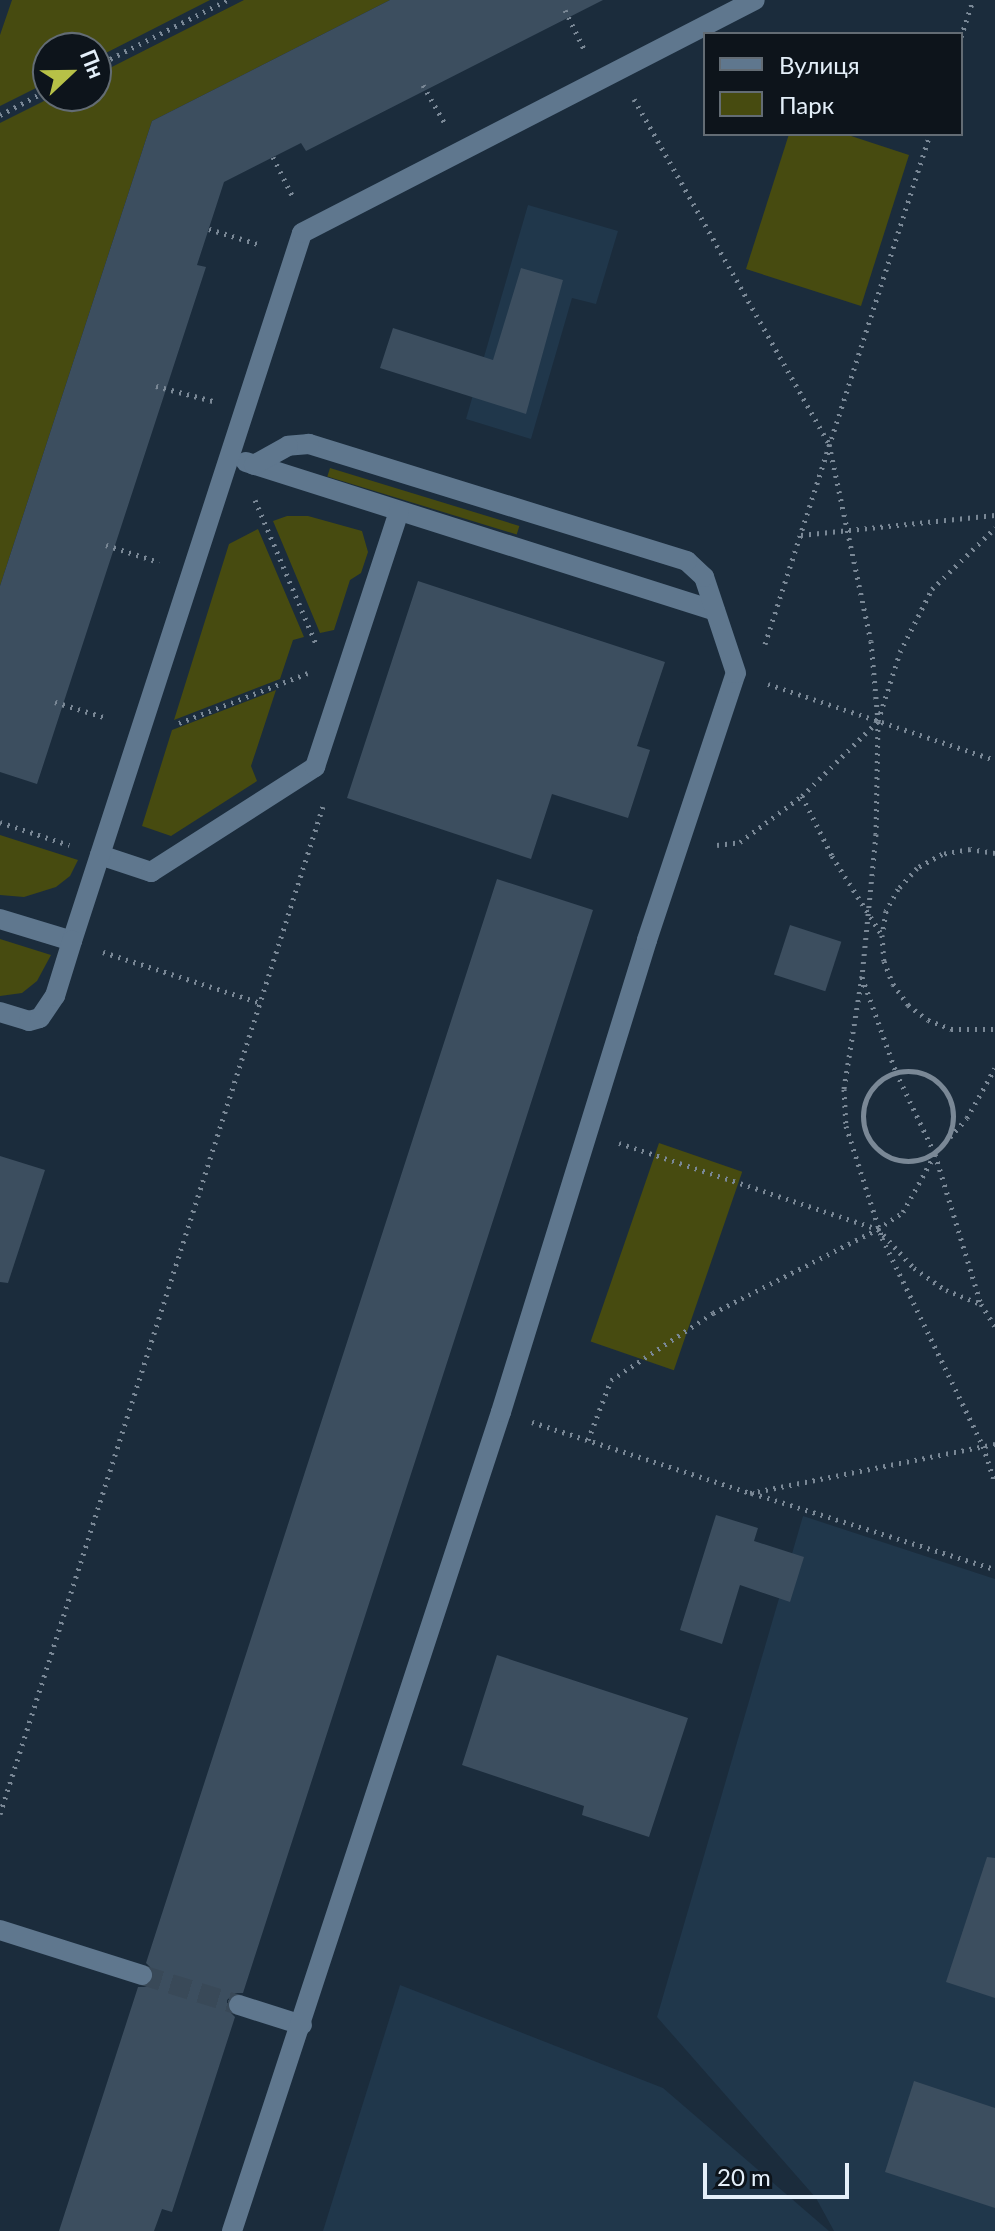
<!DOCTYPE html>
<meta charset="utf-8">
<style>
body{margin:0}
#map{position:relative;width:995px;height:2231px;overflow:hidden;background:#1b2c3c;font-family:Lato,sans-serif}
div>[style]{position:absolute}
.built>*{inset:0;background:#20374b}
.green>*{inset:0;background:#474b10;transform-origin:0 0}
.building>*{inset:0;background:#3c4e5f;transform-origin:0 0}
.minor-tunnel>*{height:20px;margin-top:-10px;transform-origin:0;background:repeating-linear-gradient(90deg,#394958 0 20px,transparent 0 30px)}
.path>*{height:5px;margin-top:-2.5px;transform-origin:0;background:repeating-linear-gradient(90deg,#7a8896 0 2px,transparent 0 8px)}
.path>.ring{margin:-2.5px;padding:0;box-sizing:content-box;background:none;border:5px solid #7a8896;border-radius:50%}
.minor>*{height:20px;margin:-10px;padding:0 10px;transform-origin:10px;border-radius:10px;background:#5f778e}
span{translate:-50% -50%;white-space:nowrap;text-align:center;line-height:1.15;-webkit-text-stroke:6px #0d141b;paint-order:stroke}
.legend{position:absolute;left:703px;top:32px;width:260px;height:104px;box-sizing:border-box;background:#0d141b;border:2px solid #636c74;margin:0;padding:10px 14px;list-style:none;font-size:24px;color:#e4eff9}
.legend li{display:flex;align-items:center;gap:16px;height:40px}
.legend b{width:40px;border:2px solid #636c74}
.north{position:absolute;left:32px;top:32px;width:80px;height:80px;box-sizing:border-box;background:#0d141b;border:2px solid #636c74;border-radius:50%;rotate:68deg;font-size:22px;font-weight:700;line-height:32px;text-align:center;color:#e4eff9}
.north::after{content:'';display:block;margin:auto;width:28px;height:36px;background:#b7c147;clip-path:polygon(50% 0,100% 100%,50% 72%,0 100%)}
.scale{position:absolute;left:703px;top:2163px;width:146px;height:36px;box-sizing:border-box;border:4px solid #e4eff9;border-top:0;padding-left:10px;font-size:24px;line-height:28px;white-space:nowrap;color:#e4eff9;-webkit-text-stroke:6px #0d141b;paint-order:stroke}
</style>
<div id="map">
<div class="built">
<div style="clip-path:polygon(528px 205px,618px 231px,596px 304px,572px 298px,531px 439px,466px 419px)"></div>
<div style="clip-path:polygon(803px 1516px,995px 1579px,995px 2231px,834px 2231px,816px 2198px,657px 2017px)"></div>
<div style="clip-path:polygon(400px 1985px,663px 2088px,829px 2231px,323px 2231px)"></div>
</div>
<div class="green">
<div style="clip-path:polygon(12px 0,210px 0,96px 58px,96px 48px,48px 48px,48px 82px,0 106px,0 35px)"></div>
<div style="clip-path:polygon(244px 0,390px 0,152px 121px,0 586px,0 123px,54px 96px,96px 96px,96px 75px)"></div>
<div style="clip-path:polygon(789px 134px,845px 134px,909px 155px,861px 306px,746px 269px)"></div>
<div style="left:330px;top:468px;width:198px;height:9px;rotate:17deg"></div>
<div style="clip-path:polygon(287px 516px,308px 516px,362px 531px,368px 552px,361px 573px,350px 580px,334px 630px,320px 633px,273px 521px)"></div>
<div style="clip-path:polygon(258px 529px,304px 637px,293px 640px,280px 679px,174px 720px,229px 544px)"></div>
<div style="clip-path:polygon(276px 690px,251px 766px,257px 781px,171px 836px,142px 826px,172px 730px)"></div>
<div style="clip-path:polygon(0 835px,78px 860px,70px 876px,56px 887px,24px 897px,0 895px)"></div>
<div style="clip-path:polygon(0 939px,51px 955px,37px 981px,22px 993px,0 996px)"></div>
<div style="left:659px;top:1143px;width:88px;height:210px;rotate:19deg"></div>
</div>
<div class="building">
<div style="clip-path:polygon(390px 0,603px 0,306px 151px,301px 143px,224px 182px,197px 265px,206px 267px,37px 784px,0 772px,0 586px,152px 121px)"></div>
<div style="clip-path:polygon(521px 268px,563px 280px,526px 414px,380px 368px,393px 328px,493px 360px)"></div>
<div style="clip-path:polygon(418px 581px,665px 662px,637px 746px,650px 750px,628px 818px,552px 794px,531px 859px,347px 798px)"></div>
<div style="clip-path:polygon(497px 879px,593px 910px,511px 1165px,243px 1993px,235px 1993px,227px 2000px,227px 2009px,235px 2017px,172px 2212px,162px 2209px,154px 2231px,59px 2231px,138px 1987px,146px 1987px,154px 1980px,154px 1971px,146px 1963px)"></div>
<div style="left:790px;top:925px;width:54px;height:52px;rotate:18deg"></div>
<div style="clip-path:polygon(0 1156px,45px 1170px,8px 1283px,0 1282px)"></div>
<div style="clip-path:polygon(716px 1515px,758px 1528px,754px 1541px,804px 1557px,790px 1602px,740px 1585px,722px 1644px,680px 1630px)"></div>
<div style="clip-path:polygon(497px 1655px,688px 1718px,649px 1837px,582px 1815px,584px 1806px,462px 1765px)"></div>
<div style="clip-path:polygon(987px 1857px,995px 1858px,995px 1998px,946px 1982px)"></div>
<div style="clip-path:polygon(914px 2081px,995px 2108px,995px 2208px,885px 2172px)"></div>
</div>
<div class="minor-tunnel">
<div style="left:142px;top:1975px;width:102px;rotate:17.2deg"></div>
</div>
<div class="path">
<div style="left:565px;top:10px;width:43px;rotate:64deg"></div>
<div style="left:961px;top:37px;width:39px;rotate:-72deg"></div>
<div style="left:96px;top:66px;width:147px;rotate:-26.7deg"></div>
<div style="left:423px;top:85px;width:43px;rotate:60.4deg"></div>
<div style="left:634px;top:99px;width:396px;rotate:60.5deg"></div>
<div style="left:829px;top:444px;width:201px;rotate:78deg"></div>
<div style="left:871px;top:641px;width:80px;rotate:85deg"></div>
<div style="left:878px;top:721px;width:72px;rotate:-72.3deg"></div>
<div style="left:900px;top:652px;width:71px;rotate:-63.1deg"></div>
<div style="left:932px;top:589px;width:88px;rotate:-44.1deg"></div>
<div style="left:0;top:115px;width:54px;rotate:-27.5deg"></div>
<div style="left:273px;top:157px;width:47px;rotate:63.4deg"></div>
<div style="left:209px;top:229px;width:54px;rotate:17.1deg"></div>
<div style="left:156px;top:386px;width:59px;rotate:14.7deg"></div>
<div style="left:255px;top:500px;width:159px;rotate:67deg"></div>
<div style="left:801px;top:535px;width:195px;rotate:-5.9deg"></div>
<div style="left:106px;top:545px;width:56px;rotate:17.8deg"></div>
<div style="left:765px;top:644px;width:536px;rotate:-72.07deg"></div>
<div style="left:768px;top:684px;width:239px;rotate:18.5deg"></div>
<div style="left:55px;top:702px;width:54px;rotate:17.1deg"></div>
<div style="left:179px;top:723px;width:138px;rotate:-21.2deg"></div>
<div style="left:802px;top:796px;width:67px;rotate:63.4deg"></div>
<div style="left:832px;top:856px;width:93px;rotate:57.7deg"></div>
<div style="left:0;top:822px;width:73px;rotate:18.4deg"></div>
<div style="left:717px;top:845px;width:23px;rotate:-7deg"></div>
<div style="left:740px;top:842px;width:77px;rotate:-36.6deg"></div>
<div style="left:802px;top:796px;width:107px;rotate:-44.6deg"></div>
<div style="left:878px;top:721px;width:113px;rotate:91deg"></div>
<div style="left:876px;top:834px;width:143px;rotate:95.6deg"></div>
<div style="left:862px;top:976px;width:114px;rotate:99.1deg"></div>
<div style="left:844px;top:1089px;width:37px;rotate:87deg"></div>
<div style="left:846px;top:1126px;width:118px;rotate:72.2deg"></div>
<div style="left:882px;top:1238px;width:231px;rotate:64.1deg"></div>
<div style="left:983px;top:1446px;width:38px;rotate:72deg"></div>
<div style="left:995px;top:853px;width:25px;rotate:-171deg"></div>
<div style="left:970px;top:849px;width:28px;rotate:170deg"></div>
<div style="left:942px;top:854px;width:29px;rotate:151deg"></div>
<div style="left:917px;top:868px;width:28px;rotate:132deg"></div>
<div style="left:898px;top:889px;width:25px;rotate:119deg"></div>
<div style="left:886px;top:911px;width:24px;rotate:99deg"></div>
<div style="left:882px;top:935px;width:26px;rotate:86deg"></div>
<div style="left:884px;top:961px;width:25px;rotate:69deg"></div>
<div style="left:893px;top:984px;width:26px;rotate:54deg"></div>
<div style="left:908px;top:1005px;width:25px;rotate:37deg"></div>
<div style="left:928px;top:1020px;width:25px;rotate:21deg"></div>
<div style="left:951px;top:1029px;width:44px"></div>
<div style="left:103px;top:952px;width:166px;rotate:17.9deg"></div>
<div style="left:862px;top:977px;width:101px;rotate:70.3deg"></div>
<div style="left:896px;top:1072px;width:91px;rotate:64.6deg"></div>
<div style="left:935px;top:1154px;width:157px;rotate:73deg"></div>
<div style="left:981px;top:1304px;width:26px;rotate:58deg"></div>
<div class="ring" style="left:863px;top:1071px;width:85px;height:85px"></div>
<div style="left:950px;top:1137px;width:25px;rotate:-48deg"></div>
<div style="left:967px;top:1118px;width:57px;rotate:-60.8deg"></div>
<div style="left:619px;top:1143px;width:273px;rotate:18.4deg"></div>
<div style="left:878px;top:1229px;width:53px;rotate:47.3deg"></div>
<div style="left:914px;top:1268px;width:39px;rotate:35deg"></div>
<div style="left:946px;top:1290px;width:38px;rotate:22deg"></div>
<div style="left:532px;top:1422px;width:229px;rotate:18deg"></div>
<div style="left:750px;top:1493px;width:250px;rotate:-11.3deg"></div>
<div style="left:588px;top:1440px;width:64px;rotate:-69deg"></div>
<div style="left:611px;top:1380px;width:122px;rotate:-33.3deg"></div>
<div style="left:713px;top:1313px;width:185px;rotate:-27deg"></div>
<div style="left:878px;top:1229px;width:30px;rotate:-34deg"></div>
<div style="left:903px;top:1212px;width:66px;rotate:-61.1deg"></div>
<div style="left:752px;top:1493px;width:255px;rotate:17.4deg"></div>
<div style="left:0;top:1814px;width:1058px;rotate:-72.23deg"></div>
</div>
<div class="minor">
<div style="left:246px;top:462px;width:492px;rotate:17.6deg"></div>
<div style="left:100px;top:855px;width:54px;rotate:18.4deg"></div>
<div style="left:151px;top:872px;width:195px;rotate:-32.6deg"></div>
<div style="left:315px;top:767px;width:269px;rotate:-71.8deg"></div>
<div style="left:0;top:919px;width:75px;rotate:17deg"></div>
<div style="left:72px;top:941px;width:744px;rotate:-72deg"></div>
<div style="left:302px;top:233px;width:509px;rotate:-27.22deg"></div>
<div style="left:0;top:1012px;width:30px;rotate:17deg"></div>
<div style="left:29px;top:1021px;width:11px;rotate:-15deg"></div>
<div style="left:40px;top:1018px;width:27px;rotate:-56deg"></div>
<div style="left:55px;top:996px;width:58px;rotate:-72.8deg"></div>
<div style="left:0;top:1930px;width:149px;rotate:17.6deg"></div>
<div style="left:239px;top:2005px;width:66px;rotate:17.6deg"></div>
<div style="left:232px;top:2231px;width:862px;rotate:-71.82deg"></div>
<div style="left:501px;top:1412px;width:494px;rotate:-72.8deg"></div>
<div style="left:647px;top:940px;width:281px;rotate:-71.6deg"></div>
<div style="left:736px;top:673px;width:101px;rotate:-108.4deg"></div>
<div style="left:704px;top:577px;width:23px;rotate:-137deg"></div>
<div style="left:687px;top:561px;width:396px;rotate:-162.8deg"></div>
<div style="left:309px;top:444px;width:21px;rotate:175deg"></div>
<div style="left:288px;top:446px;width:39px;rotate:151deg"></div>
</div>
<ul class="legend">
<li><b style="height:10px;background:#5f778e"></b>Вулиця</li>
<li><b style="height:22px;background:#474b10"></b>Парк</li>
</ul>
<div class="north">Пн</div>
<div class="scale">20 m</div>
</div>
